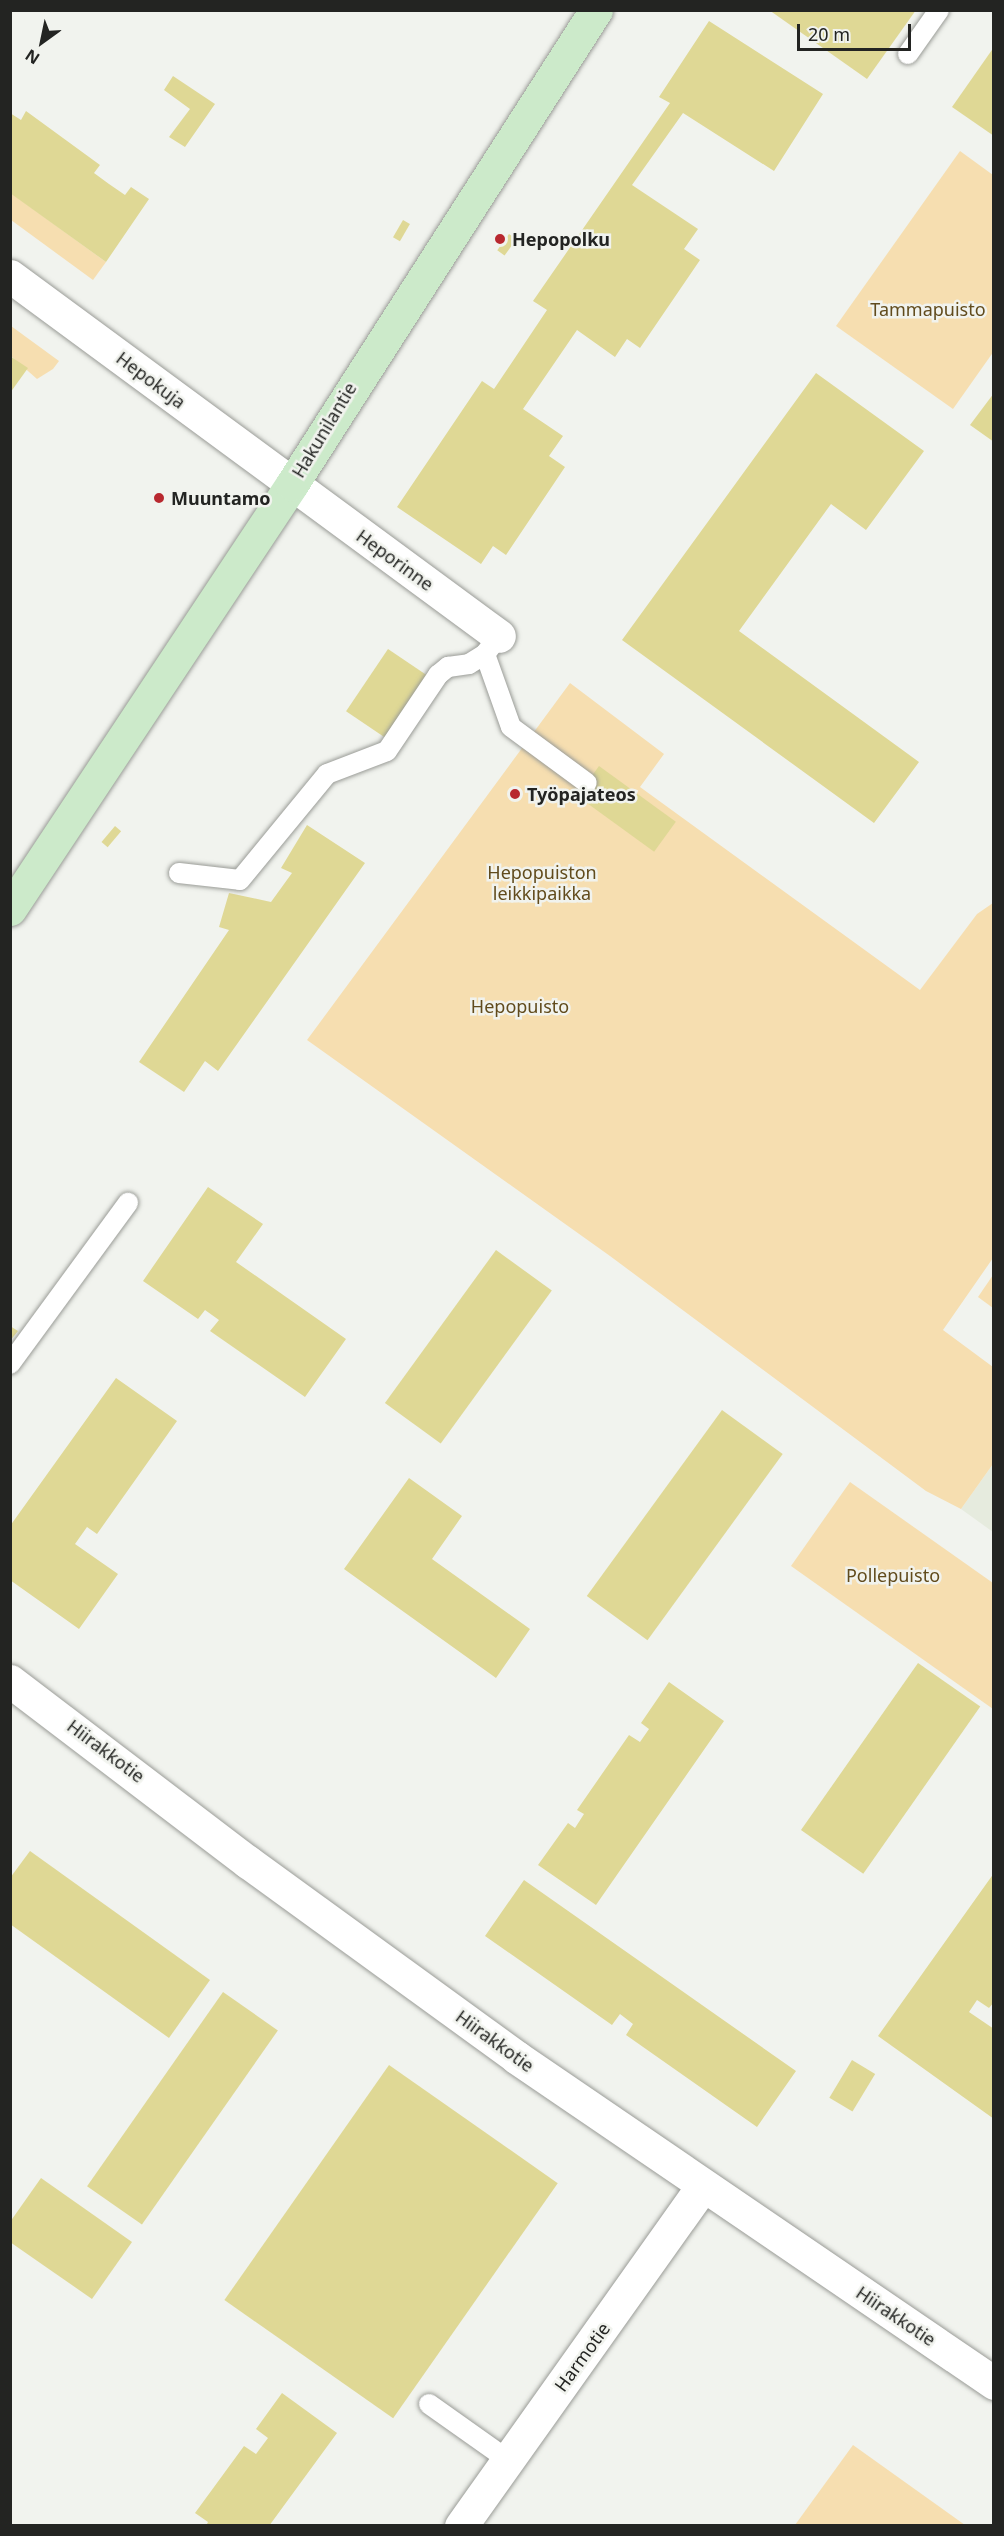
<!DOCTYPE html>
<meta charset="utf-8">
<style>
body{margin:0}
#map{position:relative;width:1004px;height:2536px;overflow:hidden;background:#f1f3ee;font-family:"Noto Sans",sans-serif}
div>[style]{position:absolute}
.built>*{inset:0;background:#e6ebde}
.green>*{inset:0;background:#f6deb0}
.building>*{inset:0;background:#dfd895;transform-origin:0 0}
.roads{filter:drop-shadow(0 0 2px #9a9c97) drop-shadow(0 0 2px #9a9c97)}
.service>*{height:20px;margin:-10px;padding:0 10px;transform-origin:10px;border-radius:10px;background:#fff}
.minor>*{height:33px;margin:-16.5px;padding:0 16.5px;transform-origin:16.5px;border-radius:16.5px;background:#fff}
.secondary>*{height:33px;margin:-16.5px;padding:0 16.5px;transform-origin:16.5px;border-radius:16.5px;background:#cceaca}
.dots>*{width:16px;height:16px;translate:-50% -50%;box-sizing:border-box;border:3px solid #f1f3ee;border-radius:50%}
span{translate:-50% -50%;white-space:nowrap;text-align:center;line-height:1.15;-webkit-text-stroke:5px #f1f3ee;paint-order:stroke}
.poi-label{font-size:18px;color:#232422;font-weight:700}
.left{translate:0 -50%;text-align:left}
.park-label{font-size:18px;color:#614b1c}
.street-label{font-size:18px;color:#232422}
.frame{position:absolute;inset:0;border:12px solid #232422;pointer-events:none}
.north{position:absolute;left:12px;top:12px;width:60px;height:60px;-webkit-text-stroke:4px #f1f3ee;paint-order:stroke;rotate:213deg;font-size:16px;font-weight:700;line-height:24px;text-align:center;color:#232422}
.north::after{content:'';display:block;margin:auto;width:21px;height:27px;background:#232422;clip-path:polygon(50% 0,100% 100%,50% 72%,0 100%)}
.scale{position:absolute;left:797px;top:24px;width:114px;height:27px;box-sizing:border-box;border:3px solid #232422;border-top:0;padding-left:8px;font-size:18px;line-height:21px;white-space:nowrap;color:#232422;-webkit-text-stroke:4px #f1f3ee;paint-order:stroke}
</style>
<div id="map">
<div class="built">
<div style="clip-path:polygon(993px 1464px,993px 1532px,961px 1509px)"></div>
</div>
<div class="green">
<div style="clip-path:polygon(960px 151px,993px 175px,994px 351px,953px 409px,836px 326px)"></div>
<div style="clip-path:polygon(11px 193px,106px 262px,93px 280px,11px 220px)"></div>
<div style="clip-path:polygon(11px 326px,59px 361px,53px 369px,37px 379px,11px 356px)"></div>
<div style="clip-path:polygon(570px 683px,664px 754px,640px 787px,920px 990px,977px 914px,993px 903px,993px 1258px,943px 1330px,993px 1367px,993px 1464px,961px 1509px,926px 1491px,610px 1256px,307px 1040px)"></div>
<div style="clip-path:polygon(993px 1275px,993px 1308px,978px 1297px)"></div>
<div style="clip-path:polygon(850px 1482px,993px 1583px,993px 1709px,791px 1566px)"></div>
<div style="clip-path:polygon(853px 2445px,965px 2525px,795px 2525px)"></div>
</div>
<div class="building">
<div style="clip-path:polygon(769px 10px,916px 10px,867px 79px)"></div>
<div style="clip-path:polygon(709px 21px,823px 94px,774px 171px,683px 113px,632px 185px,698px 229px,684px 249px,700px 260px,640px 348px,627px 339px,615px 357px,577px 330px,523px 409px,563px 436px,549px 456px,565px 467px,506px 555px,493px 546px,481px 564px,397px 507px,482px 381px,494px 389px,547px 310px,533px 301px,670px 103px,659px 97px)"></div>
<div style="clip-path:polygon(994px 47px,994px 136px,952px 107px)"></div>
<div style="clip-path:polygon(173px 76px,215px 104px,185px 147px,169px 137px,190px 109px,164px 90px)"></div>
<div style="clip-path:polygon(26px 111px,100px 165px,94px 173px,109px 184px,125px 195px,131px 187px,149px 199px,106px 262px,10px 193px,10px 113px,21px 120px)"></div>
<div style="left:403px;top:220px;width:8px;height:20px;rotate:30deg"></div>
<div style="left:509px;top:234px;width:9px;height:20px;rotate:36deg"></div>
<div style="clip-path:polygon(10px 356px,28px 368px,10px 393px)"></div>
<div style="clip-path:polygon(816px 373px,924px 451px,866px 530px,831px 504px,739px 631px,919px 762px,874px 823px,622px 640px)"></div>
<div style="clip-path:polygon(994px 393px,994px 442px,970px 425px)"></div>
<div style="left:388px;top:649px;width:50px;height:75px;rotate:34deg"></div>
<div style="left:599px;top:766px;width:95px;height:37px;rotate:36deg"></div>
<div style="clip-path:polygon(307px 825px,365px 863px,218px 1071px,205px 1061px,184px 1092px,139px 1062px,229px 930px,219px 927px,229px 893px,271px 902px,292px 873px,281px 868px)"></div>
<div style="left:115px;top:826px;width:8px;height:21px;rotate:40deg"></div>
<div style="clip-path:polygon(208px 1187px,263px 1224px,236px 1262px,346px 1339px,305px 1397px,210px 1331px,219px 1320px,205px 1310px,198px 1319px,143px 1281px)"></div>
<div style="left:496px;top:1250px;width:69px;height:189px;rotate:36deg"></div>
<div style="clip-path:polygon(10px 1326px,18px 1331px,10px 1341px)"></div>
<div style="clip-path:polygon(116px 1378px,177px 1421px,97px 1534px,87px 1527px,75px 1544px,118px 1574px,79px 1629px,10px 1580px,10px 1526px)"></div>
<div style="left:722px;top:1410px;width:75px;height:230px;rotate:36deg"></div>
<div style="clip-path:polygon(409px 1478px,462px 1516px,432px 1559px,530px 1629px,496px 1678px,344px 1569px)"></div>
<div style="left:918px;top:1663px;width:76px;height:204px;rotate:35deg"></div>
<div style="clip-path:polygon(669px 1682px,724px 1721px,596px 1905px,538px 1865px,568px 1823px,575px 1828px,584px 1814px,577px 1810px,629px 1735px,640px 1742px,649px 1729px,641px 1723px)"></div>
<div style="clip-path:polygon(30px 1851px,210px 1980px,169px 2038px,10px 1924px,10px 1878px)"></div>
<div style="clip-path:polygon(994px 1873px,994px 2002px,989px 2008px,977px 2000px,969px 2012px,994px 2029px,994px 2119px,878px 2036px)"></div>
<div style="clip-path:polygon(524px 1880px,796px 2071px,757px 2127px,626px 2035px,633px 2024px,620px 2014px,612px 2025px,485px 1936px)"></div>
<div style="left:223px;top:1992px;width:67px;height:237px;rotate:35deg"></div>
<div style="left:852px;top:2060px;width:27px;height:44px;rotate:31deg"></div>
<div style="left:389px;top:2065px;width:206px;height:287px;rotate:35deg"></div>
<div style="clip-path:polygon(41px 2178px,132px 2242px,92px 2299px,10px 2242px,10px 2222px)"></div>
<div style="clip-path:polygon(282px 2393px,337px 2433px,269px 2526px,206px 2526px,208px 2522px,195px 2513px,244px 2446px,256px 2454px,268px 2438px,256px 2429px)"></div>
</div>
<div class="roads">
<div class="service">
<div style="left:908px;top:54px;width:54px;rotate:-54.8deg"></div>
<div style="left:485px;top:654px;width:77px;rotate:70.4deg"></div>
<div style="left:511px;top:727px;width:94px;rotate:36.4deg"></div>
<div style="left:179px;top:873px;width:61px;rotate:6.5deg"></div>
<div style="left:240px;top:880px;width:137px;rotate:-50.6deg"></div>
<div style="left:327px;top:774px;width:64px;rotate:-21deg"></div>
<div style="left:387px;top:751px;width:92px;rotate:-56.1deg"></div>
<div style="left:438px;top:675px;width:13px;rotate:-39deg"></div>
<div style="left:448px;top:667px;width:21px;rotate:-8deg"></div>
<div style="left:469px;top:664px;width:19px;rotate:-32deg"></div>
<div style="left:485px;top:654px;width:23px;rotate:-52deg"></div>
<div style="left:10px;top:1364px;width:200px;rotate:-53.8deg"></div>
<div style="left:429px;top:2404px;width:97px;rotate:35.3deg"></div>
</div>
<div class="minor">
<div style="left:10px;top:276px;width:607px;rotate:36.36deg"></div>
<div style="left:10px;top:1681px;width:299px;rotate:37.3deg"></div>
<div style="left:248px;top:1862px;width:331px;rotate:36deg"></div>
<div style="left:516px;top:2057px;width:579px;rotate:34.29deg"></div>
<div style="left:461px;top:2526px;width:416px;rotate:-54.6deg"></div>
</div>
<div class="secondary">
<div style="left:10px;top:909px;width:510px;rotate:-56.43deg"></div>
<div style="left:292px;top:484px;width:563px;rotate:-57.33deg"></div>
</div>
</div>
<div class="dots">
<div style="left:500px;top:239px;background:#b8282f"></div>
<div style="left:159px;top:498px;background:#b8282f"></div>
<div style="left:515px;top:794px;background:#b8282f"></div>
</div>
<div class="poi-label">
<span class="left" style="left:512px;top:239px">Hepopolku</span>
<span class="left" style="left:171px;top:498px">Muuntamo</span>
<span class="left" style="left:527px;top:794px">Työpajateos</span>
</div>
<div class="park-label">
<span style="left:928px;top:309px">Tammapuisto</span>
<span style="left:542px;top:883px">Hepopuiston<br>leikkipaikka</span>
<span style="left:520px;top:1006px">Hepopuisto</span>
<span style="left:893px;top:1575px">Pollepuisto</span>
</div>
<div class="street-label">
<span style="left:151px;top:380px;rotate:37deg">Hepokuja</span>
<span style="left:324px;top:430px;rotate:-59deg">Hakunilantie</span>
<span style="left:395px;top:560px;rotate:36deg">Heporinne</span>
<span style="left:106px;top:1751px;rotate:37deg">Hiirakkotie</span>
<span style="left:495px;top:2041px;rotate:36deg">Hiirakkotie</span>
<span style="left:896px;top:2316px;rotate:34deg">Hiirakkotie</span>
<span style="left:582px;top:2357px;rotate:-54deg">Harmotie</span>
</div>
<div class="frame"></div>
<div class="north">N</div>
<div class="scale">20 m</div>
</div>
